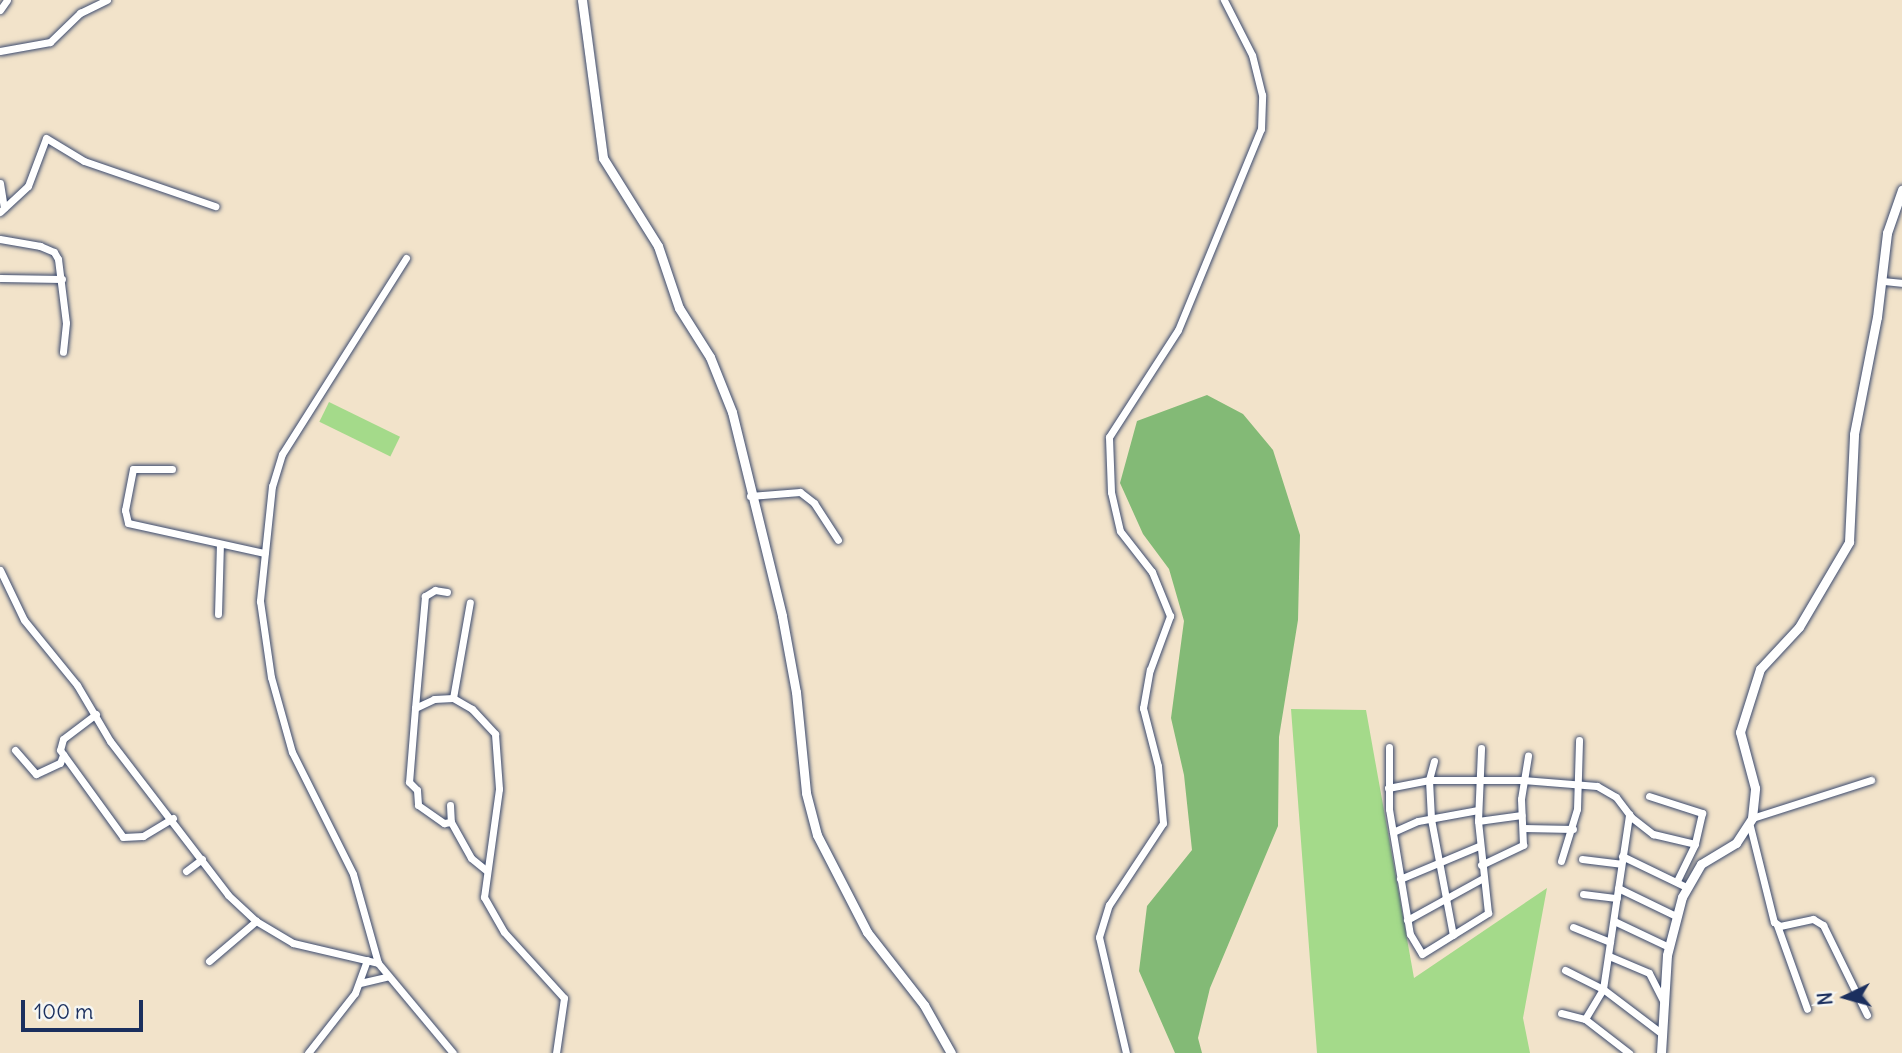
<!DOCTYPE html>
<style>
body{margin:0}
#map{position:relative;width:1902px;height:1053px;overflow:hidden;background:#f2e3ca;font-family:Delius,sans-serif}
div>[style]{position:absolute}
.green>*{inset:0;background:#a4da8a;transform-origin:0 0}
.forest>*{inset:0;background:#83ba76}
.roads{filter:drop-shadow(0 0 2px #3b4a6e) drop-shadow(0 0 2px #3b4a6e)}
.minor>*{height:7px;margin:-3.5px;padding:0 3.5px;transform-origin:3.5px;border-radius:3.5px;background:#fff}
.tertiary>*{height:9px;margin:-4.5px;padding:0 4.5px;transform-origin:4.5px;border-radius:4.5px;background:#fff}
span{translate:-50% -50%;white-space:nowrap;text-align:center;line-height:1.15;-webkit-text-stroke:7px #f6f6f2;paint-order:stroke}
.north{position:absolute;left:1811px;top:962px;width:70px;height:70px;-webkit-text-stroke:5px #f6f6f2;paint-order:stroke;rotate:265deg;font-size:19px;font-weight:700;line-height:28px;text-align:center;color:#1b2f5e}
.north::after{content:'';display:block;margin:auto;width:24px;height:32px;background:#1b2f5e;clip-path:polygon(50% 0,100% 100%,50% 72%,0 100%)}
.scale{position:absolute;left:21px;top:1000px;width:122px;height:32px;box-sizing:border-box;border:4px solid #1b2f5e;border-top:0;padding-left:9px;font-size:21px;line-height:24px;white-space:nowrap;color:#1b2f5e;-webkit-text-stroke:5px #f6f6f2;paint-order:stroke}
</style>
<div id="map">
<div class="green">
<div style="left:329px;top:402px;width:79px;height:22px;rotate:26deg"></div>
<div style="clip-path:polygon(1291px 709px,1366px 710px,1414px 978px,1547px 888px,1523px 1018px,1530px 1053px,1317px 1053px)"></div>
</div>
<div class="forest">
<div style="clip-path:polygon(1207px 395px,1243px 414px,1273px 450px,1300px 535px,1298px 620px,1279px 737px,1278px 826px,1210px 988px,1198px 1038px,1202px 1053px,1175px 1053px,1139px 971px,1147px 906px,1192px 850px,1184px 775px,1171px 718px,1184px 621px,1169px 569px,1143px 534px,1120px 483px,1137px 421px)"></div>
</div>
<div class="roads">
<div class="minor">
<div style="left:0;top:10px;width:12px;rotate:-55deg"></div>
<div style="left:0;top:51px;width:51px;rotate:-10.2deg"></div>
<div style="left:50px;top:42px;width:42px;rotate:-44deg"></div>
<div style="left:80px;top:13px;width:30px;rotate:-26deg"></div>
<div style="left:0;top:183px;width:25px;rotate:81deg"></div>
<div style="left:0;top:212px;width:38px;rotate:-43deg"></div>
<div style="left:28px;top:186px;width:51px;rotate:-69.4deg"></div>
<div style="left:46px;top:138px;width:44px;rotate:31.2deg"></div>
<div style="left:84px;top:161px;width:139px;rotate:19deg"></div>
<div style="left:0;top:239px;width:41px;rotate:9.9deg"></div>
<div style="left:40px;top:246px;width:15px;rotate:23deg"></div>
<div style="left:54px;top:252px;width:8px;rotate:60deg"></div>
<div style="left:58px;top:259px;width:64px;rotate:82.9deg"></div>
<div style="left:66px;top:323px;width:29px;rotate:96deg"></div>
<div style="left:406px;top:258px;width:232px;rotate:122.3deg"></div>
<div style="left:282px;top:454px;width:34px;rotate:107deg"></div>
<div style="left:272px;top:486px;width:116px;rotate:96deg"></div>
<div style="left:260px;top:601px;width:77px;rotate:81.8deg"></div>
<div style="left:271px;top:677px;width:78px;rotate:74.4deg"></div>
<div style="left:292px;top:752px;width:136px;rotate:63.4deg"></div>
<div style="left:353px;top:874px;width:92px;rotate:74.3deg"></div>
<div style="left:378px;top:963px;width:117px;rotate:50.2deg"></div>
<div style="left:0;top:278px;width:62px;rotate:0.9deg"></div>
<div style="left:1883px;top:281px;width:19px;rotate:6deg"></div>
<div style="left:172px;top:469px;width:39px;rotate:180deg"></div>
<div style="left:133px;top:469px;width:42px;rotate:101deg"></div>
<div style="left:125px;top:510px;width:13px;rotate:77deg"></div>
<div style="left:128px;top:523px;width:140px;rotate:12.4deg"></div>
<div style="left:750px;top:496px;width:50px;rotate:-4.6deg"></div>
<div style="left:800px;top:492px;width:18px;rotate:38deg"></div>
<div style="left:814px;top:503px;width:44px;rotate:57deg"></div>
<div style="left:0;top:570px;width:55px;rotate:64.4deg"></div>
<div style="left:24px;top:620px;width:84px;rotate:50.8deg"></div>
<div style="left:77px;top:685px;width:65px;rotate:59.5deg"></div>
<div style="left:110px;top:741px;width:194px;rotate:52.5deg"></div>
<div style="left:228px;top:895px;width:38px;rotate:43deg"></div>
<div style="left:256px;top:921px;width:43px;rotate:30.7deg"></div>
<div style="left:293px;top:943px;width:87px;rotate:13.2deg"></div>
<div style="left:447px;top:592px;width:12px;rotate:-171deg"></div>
<div style="left:435px;top:590px;width:12px;rotate:149deg"></div>
<div style="left:425px;top:596px;width:112px;rotate:95.1deg"></div>
<div style="left:415px;top:708px;width:21px;rotate:-25deg"></div>
<div style="left:434px;top:699px;width:19px;rotate:-3deg"></div>
<div style="left:453px;top:698px;width:22px;rotate:30deg"></div>
<div style="left:472px;top:709px;width:34px;rotate:47deg"></div>
<div style="left:495px;top:734px;width:55px;rotate:85.8deg"></div>
<div style="left:499px;top:789px;width:109px;rotate:97.9deg"></div>
<div style="left:484px;top:897px;width:40px;rotate:60.3deg"></div>
<div style="left:504px;top:932px;width:89px;rotate:47.7deg"></div>
<div style="left:564px;top:998px;width:56px;rotate:98.3deg"></div>
<div style="left:218px;top:614px;width:70px;rotate:-88.4deg"></div>
<div style="left:453px;top:698px;width:97px;rotate:-80deg"></div>
<div style="left:415px;top:708px;width:74px;rotate:94.6deg"></div>
<div style="left:409px;top:782px;width:11px;rotate:45deg"></div>
<div style="left:417px;top:790px;width:15px;rotate:86deg"></div>
<div style="left:418px;top:805px;width:32px;rotate:35deg"></div>
<div style="left:444px;top:823px;width:7px;rotate:-8deg"></div>
<div style="left:451px;top:822px;width:41px;rotate:60.9deg"></div>
<div style="left:471px;top:858px;width:19px;rotate:39deg"></div>
<div style="left:96px;top:714px;width:41px;rotate:142.9deg"></div>
<div style="left:63px;top:739px;width:11px;rotate:105deg"></div>
<div style="left:60px;top:750px;width:107px;rotate:54.1deg"></div>
<div style="left:123px;top:837px;width:20px;rotate:-3deg"></div>
<div style="left:143px;top:836px;width:35px;rotate:-31deg"></div>
<div style="left:1389px;top:747px;width:62px;rotate:90deg"></div>
<div style="left:1389px;top:809px;width:127px;rotate:80.5deg"></div>
<div style="left:1410px;top:934px;width:23px;rotate:59deg"></div>
<div style="left:1422px;top:954px;width:78px;rotate:-31.8deg"></div>
<div style="left:1488px;top:913px;width:93px;rotate:-96.2deg"></div>
<div style="left:1478px;top:821px;width:73px;rotate:-87.6deg"></div>
<div style="left:15px;top:750px;width:32px;rotate:49deg"></div>
<div style="left:36px;top:774px;width:26px;rotate:-25deg"></div>
<div style="left:60px;top:763px;width:9px;rotate:-69deg"></div>
<div style="left:1434px;top:761px;width:20px;rotate:105deg"></div>
<div style="left:1429px;top:780px;width:39px;rotate:87deg"></div>
<div style="left:1431px;top:819px;width:118px;rotate:79.3deg"></div>
<div style="left:1388px;top:788px;width:42px;rotate:-11deg"></div>
<div style="left:1429px;top:780px;width:94px"></div>
<div style="left:1523px;top:780px;width:74px;rotate:4.6deg"></div>
<div style="left:1597px;top:786px;width:22px;rotate:30deg"></div>
<div style="left:1616px;top:797px;width:25px;rotate:53deg"></div>
<div style="left:1631px;top:817px;width:28px;rotate:38deg"></div>
<div style="left:1653px;top:834px;width:43px;rotate:13.4deg"></div>
<div style="left:1695px;top:844px;width:39px;rotate:116deg"></div>
<div style="left:1649px;top:796px;width:56px;rotate:17.8deg"></div>
<div style="left:1702px;top:813px;width:32px;rotate:103deg"></div>
<div style="left:450px;top:805px;width:17px;rotate:87deg"></div>
<div style="left:1752px;top:818px;width:125px;rotate:-17.7deg"></div>
<div style="left:1478px;top:821px;width:44px;rotate:-7.8deg"></div>
<div style="left:1750px;top:826px;width:99px;rotate:76deg"></div>
<div style="left:1774px;top:922px;width:7px;rotate:34deg"></div>
<div style="left:1780px;top:926px;width:34px;rotate:-12deg"></div>
<div style="left:1813px;top:919px;width:12px;rotate:31deg"></div>
<div style="left:1823px;top:925px;width:100px;rotate:63.9deg"></div>
<div style="left:1523px;top:828px;width:50px;rotate:1.1deg"></div>
<div style="left:1393px;top:832px;width:27px;rotate:-24deg"></div>
<div style="left:1418px;top:821px;width:61px;rotate:-10.4deg"></div>
<div style="left:1622px;top:856px;width:71px;rotate:25.8deg"></div>
<div style="left:1582px;top:859px;width:39px;rotate:7deg"></div>
<div style="left:1561px;top:861px;width:54px;rotate:-72.9deg"></div>
<div style="left:1577px;top:809px;width:69px;rotate:-88.3deg"></div>
<div style="left:1481px;top:865px;width:47px;rotate:-25.5deg"></div>
<div style="left:1523px;top:845px;width:46px;rotate:-92.5deg"></div>
<div style="left:1521px;top:799px;width:44px;rotate:-80.8deg"></div>
<div style="left:186px;top:871px;width:20px;rotate:-37deg"></div>
<div style="left:1400px;top:879px;width:86px;rotate:-22.7deg"></div>
<div style="left:1618px;top:888px;width:64px;rotate:25.8deg"></div>
<div style="left:1583px;top:894px;width:34px;rotate:7deg"></div>
<div style="left:1407px;top:920px;width:87px;rotate:-28.9deg"></div>
<div style="left:1614px;top:921px;width:61px;rotate:25.3deg"></div>
<div style="left:1777px;top:925px;width:89px;rotate:70.3deg"></div>
<div style="left:1573px;top:927px;width:40px;rotate:22deg"></div>
<div style="left:1609px;top:956px;width:43px;rotate:23deg"></div>
<div style="left:1649px;top:973px;width:33px;rotate:63deg"></div>
<div style="left:209px;top:961px;width:62px;rotate:-40.4deg"></div>
<div style="left:1565px;top:970px;width:42px;rotate:26.6deg"></div>
<div style="left:1603px;top:989px;width:177px;rotate:-81.5deg"></div>
<div style="left:360px;top:983px;width:28px;rotate:-13deg"></div>
<div style="left:1561px;top:1013px;width:25px;rotate:14deg"></div>
<div style="left:1585px;top:1019px;width:56px;rotate:37.7deg"></div>
<div style="left:1585px;top:1019px;width:35px;rotate:-59deg"></div>
<div style="left:1603px;top:989px;width:73px;rotate:37.2deg"></div>
<div style="left:308px;top:1053px;width:76px;rotate:-51.9deg"></div>
<div style="left:355px;top:993px;width:35px;rotate:-70deg"></div>
<div style="left:1126px;top:1053px;width:119px;rotate:-103.1deg"></div>
<div style="left:1099px;top:937px;width:34px;rotate:-73deg"></div>
<div style="left:1109px;top:905px;width:98px;rotate:-56.6deg"></div>
<div style="left:1163px;top:823px;width:57px;rotate:-95deg"></div>
<div style="left:1158px;top:766px;width:60px;rotate:-104.5deg"></div>
<div style="left:1143px;top:708px;width:39px;rotate:-80deg"></div>
<div style="left:1150px;top:670px;width:58px;rotate:-69.7deg"></div>
<div style="left:1170px;top:616px;width:48px;rotate:-112.2deg"></div>
<div style="left:1152px;top:572px;width:52px;rotate:-128deg"></div>
<div style="left:1120px;top:531px;width:40px;rotate:-103deg"></div>
<div style="left:1111px;top:492px;width:55px;rotate:-92.1deg"></div>
<div style="left:1109px;top:437px;width:127px;rotate:-57.2deg"></div>
<div style="left:1178px;top:330px;width:217px;rotate:-67.6deg"></div>
<div style="left:1261px;top:129px;width:34px;rotate:-88deg"></div>
<div style="left:1262px;top:95px;width:41px;rotate:-104deg"></div>
<div style="left:1252px;top:55px;width:62px;rotate:-117deg"></div>
</div>
<div class="tertiary">
<div style="left:582px;top:0;width:159px;rotate:82.4deg"></div>
<div style="left:603px;top:158px;width:104px;rotate:58deg"></div>
<div style="left:658px;top:246px;width:65px;rotate:71.3deg"></div>
<div style="left:679px;top:308px;width:58px;rotate:57.7deg"></div>
<div style="left:710px;top:357px;width:59px;rotate:68.2deg"></div>
<div style="left:732px;top:412px;width:210px;rotate:76.2deg"></div>
<div style="left:782px;top:616px;width:77px;rotate:79.6deg"></div>
<div style="left:796px;top:692px;width:101px;rotate:84.3deg"></div>
<div style="left:806px;top:793px;width:43px;rotate:75.3deg"></div>
<div style="left:817px;top:835px;width:109px;rotate:62.7deg"></div>
<div style="left:867px;top:932px;width:93px;rotate:52deg"></div>
<div style="left:924px;top:1005px;width:55px;rotate:60.6deg"></div>
<div style="left:1661px;top:1053px;width:98px;rotate:-86.5deg"></div>
<div style="left:1667px;top:955px;width:60px;rotate:-75.5deg"></div>
<div style="left:1682px;top:897px;width:38px;rotate:-60deg"></div>
<div style="left:1701px;top:864px;width:41px;rotate:-31deg"></div>
<div style="left:1736px;top:843px;width:30px;rotate:-57deg"></div>
<div style="left:1752px;top:818px;width:30px;rotate:-84deg"></div>
<div style="left:1755px;top:788px;width:58px;rotate:-105deg"></div>
<div style="left:1740px;top:732px;width:66px;rotate:-72.4deg"></div>
<div style="left:1760px;top:669px;width:57px;rotate:-47.1deg"></div>
<div style="left:1799px;top:627px;width:99px;rotate:-59.5deg"></div>
<div style="left:1849px;top:542px;width:108px;rotate:-87.3deg"></div>
<div style="left:1854px;top:434px;width:119px;rotate:-78.9deg"></div>
<div style="left:1877px;top:317px;width:85px;rotate:-83.2deg"></div>
<div style="left:1887px;top:233px;width:46px;rotate:-70.8deg"></div>
</div>
</div>
<div class="north">N</div>
<div class="scale">100 m</div>
</div>
